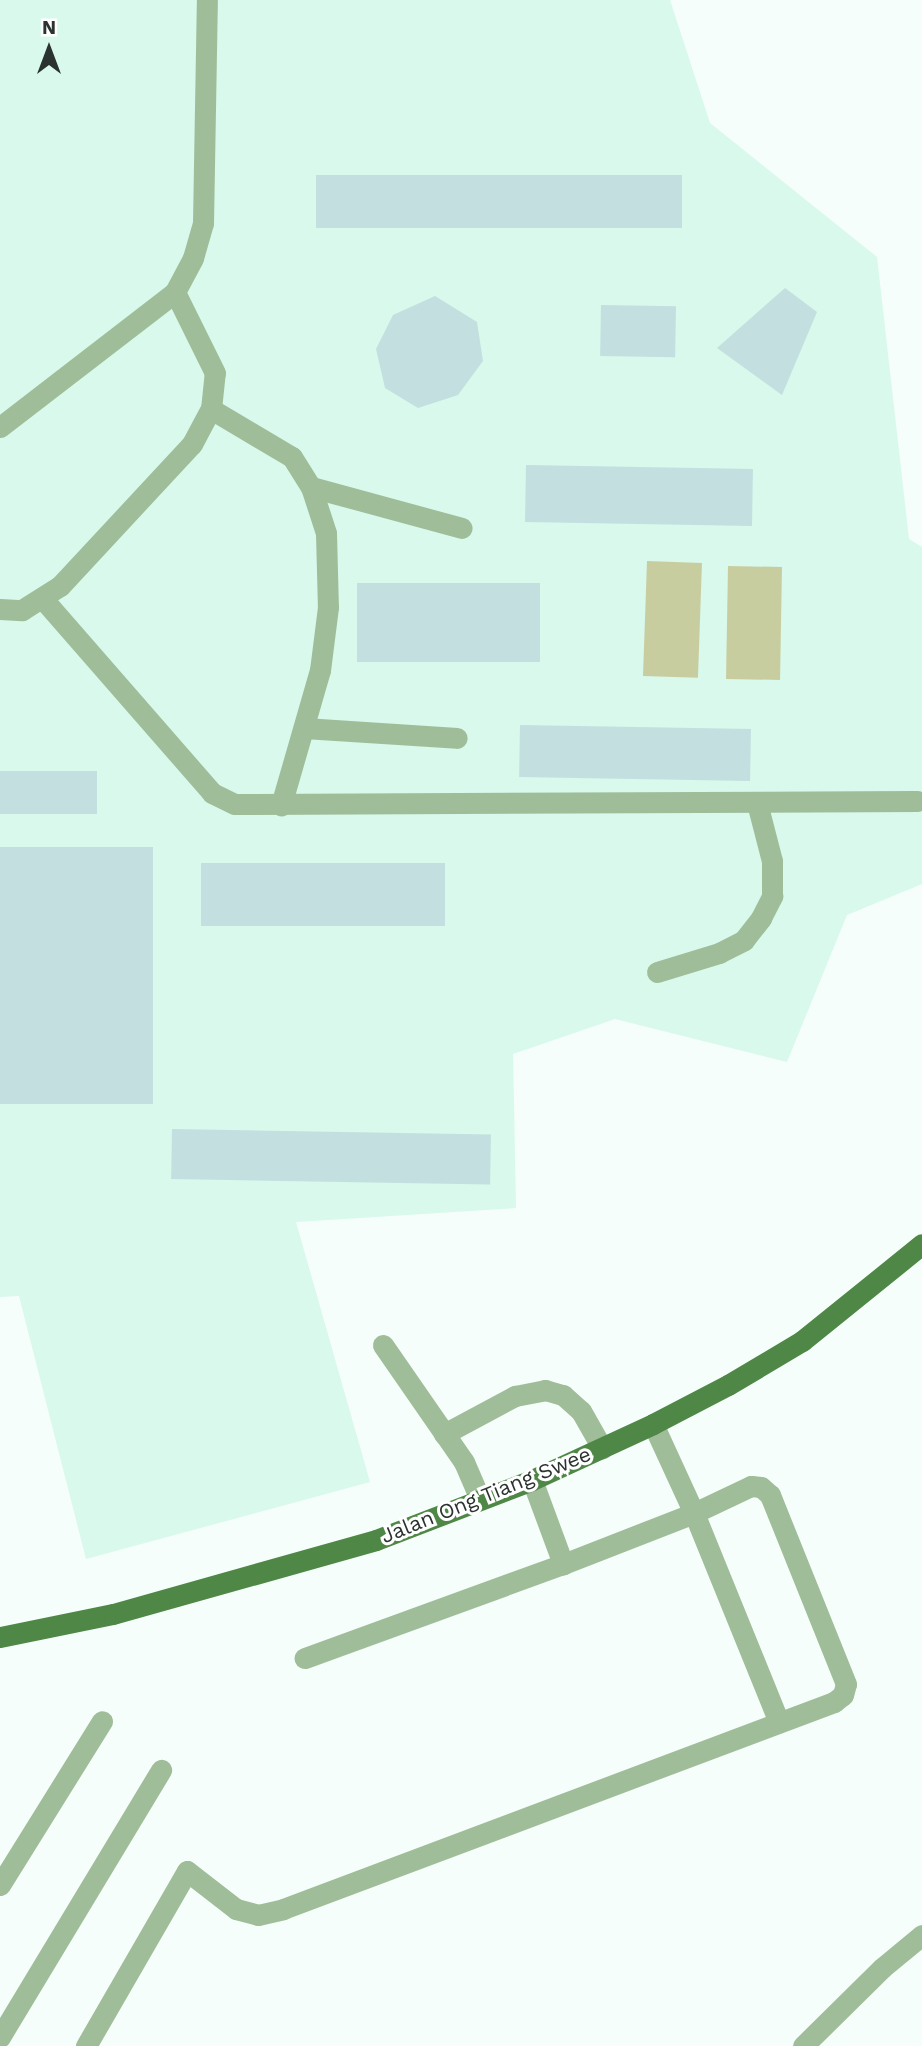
<!DOCTYPE html>
<style>
body{margin:0}
#map{position:relative;width:922px;height:2046px;overflow:hidden;background:#f5fefa;font-family:"Work Sans",sans-serif}
div>[style]{position:absolute}
.built>*{inset:0;background:#d8f9eb}
.green>*{inset:0;background:#c8cda0;transform-origin:0 0}
.building>*{inset:0;background:#c4dfdf;transform-origin:0 0}
.minor>*{height:21px;margin:-10.5px;padding:0 10.5px;transform-origin:10.5px;border-radius:10.5px;background:#9fbd99}
.major>*{height:21px;margin:-10.5px;padding:0 10.5px;transform-origin:10.5px;border-radius:10.5px;background:#4f8746}
span{translate:-50% -50%;white-space:nowrap;text-align:center;line-height:1.15;-webkit-text-stroke:6px #fff;paint-order:stroke}
.street-label{font-size:21px;color:#2a332f}
.north{position:absolute;left:14px;top:14px;width:70px;height:70px;-webkit-text-stroke:5px #fff;paint-order:stroke;rotate:0deg;font-size:19px;font-weight:700;line-height:28px;text-align:center;color:#2a332f}
.north::after{content:'';display:block;margin:auto;width:24px;height:32px;background:#2a332f;clip-path:polygon(50% 0,100% 100%,50% 72%,0 100%)}
</style>
<div id="map">
<div class="built">
<div style="clip-path:polygon(0 0,670px 0,710px 123px,877px 257px,909px 539px,922px 547px,922px 884px,847px 915px,787px 1062px,615px 1019px,513px 1054px,516px 1208px,296px 1222px,370px 1482px,86px 1559px,19px 1296px,0 1297px)"></div>
</div>
<div class="green">
<div style="left:647px;top:561px;width:55px;height:115px;rotate:2deg"></div>
<div style="left:728px;top:566px;width:54px;height:113px;rotate:1deg"></div>
</div>
<div class="building">
<div style="left:316px;top:175px;width:366px;height:53px"></div>
<div style="clip-path:polygon(785px 288px,817px 312px,782px 395px,717px 348px)"></div>
<div style="clip-path:polygon(435px 296px,477px 322px,483px 361px,458px 395px,418px 408px,385px 388px,376px 349px,393px 315px)"></div>
<div style="left:601px;top:305px;width:75px;height:51px;rotate:1deg"></div>
<div style="left:526px;top:465px;width:227px;height:57px;rotate:1deg"></div>
<div style="left:540px;top:583px;width:79px;height:183px;rotate:90deg"></div>
<div style="left:520px;top:725px;width:231px;height:52px;rotate:1deg"></div>
<div style="left:0;top:771px;width:97px;height:43px"></div>
<div style="left:0;top:847px;width:153px;height:257px"></div>
<div style="left:201px;top:863px;width:244px;height:63px"></div>
<div style="left:172px;top:1129px;width:319px;height:50px;rotate:1deg"></div>
</div>
<div class="minor">
<div style="left:211px;top:409px;width:94px;rotate:30.7deg"></div>
<div style="left:292px;top:457px;width:36px;rotate:58deg"></div>
<div style="left:311px;top:487px;width:48px;rotate:71.9deg"></div>
<div style="left:326px;top:533px;width:74px;rotate:88.5deg"></div>
<div style="left:328px;top:607px;width:64px;rotate:97.2deg"></div>
<div style="left:320px;top:670px;width:141px;rotate:106.1deg"></div>
<div style="left:0;top:427px;width:221px;rotate:-37.6deg"></div>
<div style="left:175px;top:292px;width:38px;rotate:-62deg"></div>
<div style="left:193px;top:258px;width:36px;rotate:-74deg"></div>
<div style="left:203px;top:223px;width:223px;rotate:-89deg"></div>
<div style="left:311px;top:487px;width:156px;rotate:15.2deg"></div>
<div style="left:43px;top:599px;width:257px;rotate:48.9deg"></div>
<div style="left:212px;top:793px;width:25px;rotate:26deg"></div>
<div style="left:235px;top:804px;width:682px;rotate:-0.25deg"></div>
<div style="left:0;top:609px;width:22px;rotate:3deg"></div>
<div style="left:22px;top:610px;width:45px;rotate:-32.3deg"></div>
<div style="left:60px;top:586px;width:194px;rotate:-47.1deg"></div>
<div style="left:192px;top:444px;width:40px;rotate:-62deg"></div>
<div style="left:211px;top:409px;width:36px;rotate:-84deg"></div>
<div style="left:215px;top:373px;width:90px;rotate:-116.3deg"></div>
<div style="left:304px;top:728px;width:153px;rotate:3.7deg"></div>
<div style="left:657px;top:972px;width:65px;rotate:-17deg"></div>
<div style="left:719px;top:953px;width:28px;rotate:-27deg"></div>
<div style="left:744px;top:940px;width:28px;rotate:-52deg"></div>
<div style="left:761px;top:918px;width:25px;rotate:-63deg"></div>
<div style="left:772px;top:896px;width:35px;rotate:-90deg"></div>
<div style="left:772px;top:861px;width:60px;rotate:-104.5deg"></div>
<div style="left:383px;top:1345px;width:142px;rotate:55.3deg"></div>
<div style="left:464px;top:1462px;width:40px;rotate:66.6deg"></div>
<div style="left:653px;top:1424px;width:98px;rotate:65.3deg"></div>
<div style="left:694px;top:1513px;width:226px;rotate:67.9deg"></div>
<div style="left:444px;top:1434px;width:81px;rotate:-28.2deg"></div>
<div style="left:515px;top:1396px;width:31px;rotate:-11deg"></div>
<div style="left:545px;top:1390px;width:19px;rotate:16deg"></div>
<div style="left:563px;top:1395px;width:24px;rotate:42deg"></div>
<div style="left:581px;top:1411px;width:43px;rotate:60.4deg"></div>
<div style="left:532px;top:1480px;width:90px;rotate:69.7deg"></div>
<div style="left:0;top:1885px;width:193px;rotate:-58.1deg"></div>
<div style="left:0;top:2037px;width:312px;rotate:-58.9deg"></div>
<div style="left:86px;top:2046px;width:202px;rotate:-60deg"></div>
<div style="left:187px;top:1871px;width:62px;rotate:37.8deg"></div>
<div style="left:236px;top:1909px;width:23px;rotate:15deg"></div>
<div style="left:258px;top:1915px;width:26px;rotate:-13deg"></div>
<div style="left:283px;top:1909px;width:589px;rotate:-20.59deg"></div>
<div style="left:834px;top:1702px;width:11px;rotate:-38deg"></div>
<div style="left:843px;top:1695px;width:11px;rotate:-75deg"></div>
<div style="left:846px;top:1684px;width:204px;rotate:-111.9deg"></div>
<div style="left:770px;top:1495px;width:12px;rotate:-138deg"></div>
<div style="left:761px;top:1487px;width:10px;rotate:-174deg"></div>
<div style="left:751px;top:1486px;width:63px;rotate:154.7deg"></div>
<div style="left:694px;top:1513px;width:141px;rotate:158.7deg"></div>
<div style="left:563px;top:1564px;width:275px;rotate:160deg"></div>
<div style="left:803px;top:2046px;width:111px;rotate:-44.6deg"></div>
<div style="left:882px;top:1968px;width:52px;rotate:-39.5deg"></div>
</div>
<div class="major">
<div style="left:0;top:1637px;width:115px;rotate:-11.5deg"></div>
<div style="left:113px;top:1614px;width:273px;rotate:-15.7deg"></div>
<div style="left:376px;top:1540px;width:167px;rotate:-21deg"></div>
<div style="left:532px;top:1480px;width:133px;rotate:-24.8deg"></div>
<div style="left:653px;top:1424px;width:85px;rotate:-27.5deg"></div>
<div style="left:728px;top:1385px;width:86px;rotate:-30.7deg"></div>
<div style="left:802px;top:1341px;width:154px;rotate:-38.9deg"></div>
</div>
<div class="street-label">
<span style="left:486px;top:1495px;rotate:-22deg">Jalan Ong Tiang Swee</span>
</div>
<div class="north">N</div>
</div>
